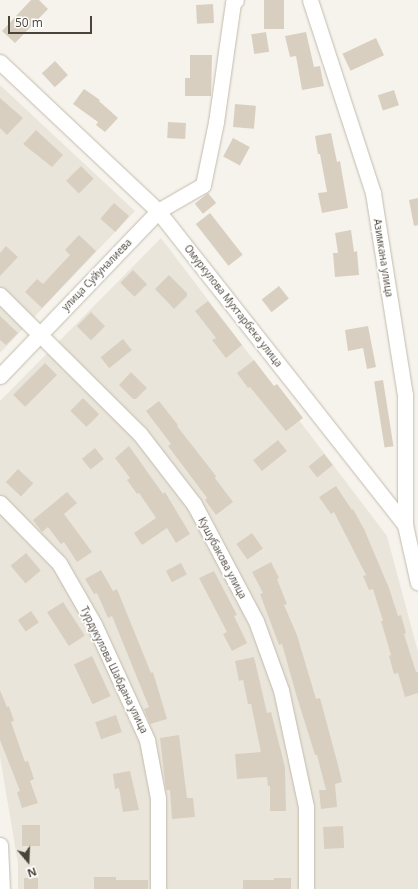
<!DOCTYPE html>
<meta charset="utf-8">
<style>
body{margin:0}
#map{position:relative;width:418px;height:889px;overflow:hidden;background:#f6f3ec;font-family:"Open Sans",sans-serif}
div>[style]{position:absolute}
.residential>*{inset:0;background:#eae5da}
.building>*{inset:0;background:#d8cfc1;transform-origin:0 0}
.roads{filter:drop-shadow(0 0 1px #c2bbae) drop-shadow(0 0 1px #c2bbae)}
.minor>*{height:15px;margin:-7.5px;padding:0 7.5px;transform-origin:7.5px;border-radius:7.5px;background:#fff}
span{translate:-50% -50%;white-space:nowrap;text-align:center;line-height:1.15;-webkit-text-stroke:3.5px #fff;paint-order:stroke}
.street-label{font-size:10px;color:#4b4439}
.north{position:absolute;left:8px;top:841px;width:40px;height:40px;-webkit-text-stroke:3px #fff;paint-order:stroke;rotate:161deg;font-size:11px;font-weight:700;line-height:16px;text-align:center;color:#4b4439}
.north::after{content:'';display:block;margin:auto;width:14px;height:18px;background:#4b4439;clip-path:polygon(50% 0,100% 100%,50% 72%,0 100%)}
.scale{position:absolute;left:8px;top:16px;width:84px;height:18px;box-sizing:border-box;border:2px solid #4b4439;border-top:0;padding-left:5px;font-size:12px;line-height:14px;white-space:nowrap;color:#4b4439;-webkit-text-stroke:3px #fff;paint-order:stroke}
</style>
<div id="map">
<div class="residential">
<div style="clip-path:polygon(0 85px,135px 211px,0 353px)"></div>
<div style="clip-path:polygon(161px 238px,387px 536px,418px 652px,418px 889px,18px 889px,18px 864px,0 757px,0 401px)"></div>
</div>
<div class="building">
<div style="clip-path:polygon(31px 0,39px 0,48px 9px,15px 43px,2px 31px)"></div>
<div style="left:264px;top:0;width:20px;height:29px"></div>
<div style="left:213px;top:4px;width:19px;height:17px;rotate:87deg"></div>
<div style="left:266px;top:32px;width:20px;height:15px;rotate:81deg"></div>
<div style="clip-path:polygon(306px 32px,314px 67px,320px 66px,324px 86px,302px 90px,296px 56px,290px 57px,285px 36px)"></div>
<div style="left:376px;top:38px;width:19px;height:37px;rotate:65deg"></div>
<div style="clip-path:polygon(190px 55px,212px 55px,211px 96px,185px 96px,185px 78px,190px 78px)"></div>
<div style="left:55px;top:61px;width:19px;height:18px;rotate:47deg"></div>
<div style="clip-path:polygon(84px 89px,100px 100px,99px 101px,118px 118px,105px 132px,96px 125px,98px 122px,73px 104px)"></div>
<div style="left:394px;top:90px;width:16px;height:17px;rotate:72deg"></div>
<div style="clip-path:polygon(0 98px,23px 118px,7px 135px,0 128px)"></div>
<div style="left:235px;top:104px;width:21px;height:23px;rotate:5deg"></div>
<div style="left:168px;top:122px;width:18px;height:16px;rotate:3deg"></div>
<div style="clip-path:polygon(36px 130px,63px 155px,52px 167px,23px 144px)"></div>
<div style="clip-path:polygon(331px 133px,337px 162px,340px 161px,348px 208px,322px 213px,318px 193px,327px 192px,320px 154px,318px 154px,315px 136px)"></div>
<div style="left:233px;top:138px;width:19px;height:21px;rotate:28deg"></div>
<div style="left:81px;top:166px;width:18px;height:21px;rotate:45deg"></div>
<div style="left:208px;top:193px;width:13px;height:17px;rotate:51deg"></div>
<div style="clip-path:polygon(418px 198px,418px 225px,414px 226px,409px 200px)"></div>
<div style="left:114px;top:203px;width:20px;height:21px;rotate:41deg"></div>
<div style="left:210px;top:213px;width:53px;height:18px;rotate:52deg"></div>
<div style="clip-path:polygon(351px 230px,354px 252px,357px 251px,359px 275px,335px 277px,333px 253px,338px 253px,335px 233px)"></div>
<div style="clip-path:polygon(79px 235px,96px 251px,42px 308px,25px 292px,37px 279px,43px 284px,70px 255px,65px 250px)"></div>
<div style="clip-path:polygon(6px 246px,18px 257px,0 276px,0 253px)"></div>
<div style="left:133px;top:270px;width:20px;height:18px;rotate:45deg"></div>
<div style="clip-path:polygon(169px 275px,187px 293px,187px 296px,174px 309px,155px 289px)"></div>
<div style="left:279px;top:286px;width:16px;height:22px;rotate:52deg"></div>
<div style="clip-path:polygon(208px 301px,242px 345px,226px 358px,212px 340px,216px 338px,195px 311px)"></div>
<div style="left:91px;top:312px;width:20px;height:20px;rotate:45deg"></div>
<div style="clip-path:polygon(0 316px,18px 333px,6px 345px,0 340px)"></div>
<div style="clip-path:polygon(368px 326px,376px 367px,367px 369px,363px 348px,348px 351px,345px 330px)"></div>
<div style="left:123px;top:339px;width:14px;height:29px;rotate:51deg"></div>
<div style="clip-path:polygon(254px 360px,274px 386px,277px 384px,303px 418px,286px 431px,250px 387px,248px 388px,237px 373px)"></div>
<div style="left:45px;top:363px;width:17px;height:45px;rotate:45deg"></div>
<div style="clip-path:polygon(131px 372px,147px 388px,136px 399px,133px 399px,119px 385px)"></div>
<div style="left:383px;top:380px;width:67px;height:9px;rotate:81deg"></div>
<div style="left:83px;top:398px;width:23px;height:18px;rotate:45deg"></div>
<div style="clip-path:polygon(159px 401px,178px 425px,177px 426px,216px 476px,215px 478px,233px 502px,216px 515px,205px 500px,207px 498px,168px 446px,171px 444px,146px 411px)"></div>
<div style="left:278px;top:440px;width:14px;height:32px;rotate:51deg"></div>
<div style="clip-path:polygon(129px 446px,163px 494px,165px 492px,190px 534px,176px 543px,167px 528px,142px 545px,134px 533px,156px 518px,139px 493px,137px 494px,127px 480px,130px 478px,115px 458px)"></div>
<div style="left:95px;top:448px;width:14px;height:17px;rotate:51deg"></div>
<div style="left:324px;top:454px;width:14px;height:20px;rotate:51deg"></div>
<div style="left:18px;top:469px;width:21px;height:18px;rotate:43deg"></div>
<div style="clip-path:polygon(336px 486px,352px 510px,353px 509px,364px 529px,389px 588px,398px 616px,401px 615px,406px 633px,404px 634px,416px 672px,418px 672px,418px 693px,405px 697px,398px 673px,394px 674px,389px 656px,391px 655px,381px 621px,383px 621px,373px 589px,369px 590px,363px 576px,366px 575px,334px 512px,331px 514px,319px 497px)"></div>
<div style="clip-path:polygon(67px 492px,77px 503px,64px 514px,92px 552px,77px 562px,64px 542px,61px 544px,48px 527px,42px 532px,33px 520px)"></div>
<div style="left:252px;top:533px;width:19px;height:19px;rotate:55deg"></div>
<div style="left:26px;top:553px;width:23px;height:20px;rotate:50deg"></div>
<div style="clip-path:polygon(271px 562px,279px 578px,277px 579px,287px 604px,284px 605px,297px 635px,316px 699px,320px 698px,338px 765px,342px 782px,335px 784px,337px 807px,321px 809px,319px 790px,326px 790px,317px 755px,315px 755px,296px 694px,282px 644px,279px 645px,260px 594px,263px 593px,252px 572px)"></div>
<div style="left:181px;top:563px;width:13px;height:17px;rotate:63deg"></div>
<div style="clip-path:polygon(101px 570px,113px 591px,117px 589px,151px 673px,153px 672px,167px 719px,150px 724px,144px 709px,149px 707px,112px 616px,108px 618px,97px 593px,94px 594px,85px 579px)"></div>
<div style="clip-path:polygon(214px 571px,237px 615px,234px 616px,247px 643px,232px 651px,223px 634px,227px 632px,199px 578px)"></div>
<div style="left:63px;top:602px;width:40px;height:19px;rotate:57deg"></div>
<div style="left:31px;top:611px;width:14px;height:16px;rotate:56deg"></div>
<div style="left:92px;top:656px;width:44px;height:20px;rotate:65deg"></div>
<div style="clip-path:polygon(254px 657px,267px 713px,271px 712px,285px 767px,286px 811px,270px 811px,270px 786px,268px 786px,267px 777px,237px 779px,235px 754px,261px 752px,251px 704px,248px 704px,243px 680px,239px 681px,235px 661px)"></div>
<div style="clip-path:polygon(0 690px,7px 707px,9px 706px,14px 721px,11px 722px,25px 762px,28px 761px,34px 779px,30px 781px,38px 803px,22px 808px,17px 792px,20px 791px,0 740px)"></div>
<div style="left:116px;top:715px;width:18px;height:22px;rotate:71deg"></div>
<div style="clip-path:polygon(179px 735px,187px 798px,193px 798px,195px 817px,172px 819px,170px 790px,166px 790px,160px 738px)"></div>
<div style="clip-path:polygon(130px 771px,139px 810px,123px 812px,119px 788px,115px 789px,113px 774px)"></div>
<div style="left:22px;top:825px;width:18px;height:21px"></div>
<div style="left:343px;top:826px;width:22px;height:20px;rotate:87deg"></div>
<div style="clip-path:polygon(94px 877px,116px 877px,116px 880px,148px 880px,148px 889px,94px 889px)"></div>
<div style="left:24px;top:878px;width:14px;height:11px"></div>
<div style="clip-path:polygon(274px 878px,291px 878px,291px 889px,243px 889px,243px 880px,274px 880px)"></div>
</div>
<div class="roads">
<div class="minor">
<div style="left:310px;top:0;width:203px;rotate:71.9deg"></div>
<div style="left:373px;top:193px;width:205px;rotate:81deg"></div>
<div style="left:405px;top:395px;width:130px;rotate:90deg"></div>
<div style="left:0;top:62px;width:217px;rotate:43.3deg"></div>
<div style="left:158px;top:211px;width:400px;rotate:51.8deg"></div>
<div style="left:405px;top:525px;width:59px;rotate:77.4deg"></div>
<div style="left:0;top:295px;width:197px;rotate:44.8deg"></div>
<div style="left:140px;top:434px;width:88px;rotate:52.4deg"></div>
<div style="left:194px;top:504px;width:132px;rotate:62.1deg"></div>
<div style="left:256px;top:621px;width:73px;rotate:70.1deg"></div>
<div style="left:281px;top:690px;width:120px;rotate:77.9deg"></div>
<div style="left:306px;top:807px;width:82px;rotate:90deg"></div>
<div style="left:0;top:376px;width:228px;rotate:-46.2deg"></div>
<div style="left:158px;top:211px;width:52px;rotate:-30deg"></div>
<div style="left:203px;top:185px;width:64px;rotate:-78.3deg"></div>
<div style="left:216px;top:122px;width:120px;rotate:-81.9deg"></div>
<div style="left:233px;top:3px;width:4px;rotate:-45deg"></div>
<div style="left:0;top:503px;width:84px;rotate:45.5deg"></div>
<div style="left:59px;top:563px;width:70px;rotate:60.2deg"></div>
<div style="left:94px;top:624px;width:128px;rotate:65.4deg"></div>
<div style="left:147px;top:740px;width:59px;rotate:79.3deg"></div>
<div style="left:158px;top:798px;width:91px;rotate:90deg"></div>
<div style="left:0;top:845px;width:44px;rotate:87.4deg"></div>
</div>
</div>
<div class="street-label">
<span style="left:383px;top:258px;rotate:81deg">Азимкана улица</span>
<span style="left:97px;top:275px;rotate:-46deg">улица Суйуналиева</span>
<span style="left:233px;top:306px;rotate:52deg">Омуркулова Мухтарбека улица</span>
<span style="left:222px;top:558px;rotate:62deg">Кушубакова улица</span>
<span style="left:114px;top:670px;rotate:64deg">Турдукулова Шабдана улица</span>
</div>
<div class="north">N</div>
<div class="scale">50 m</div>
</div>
